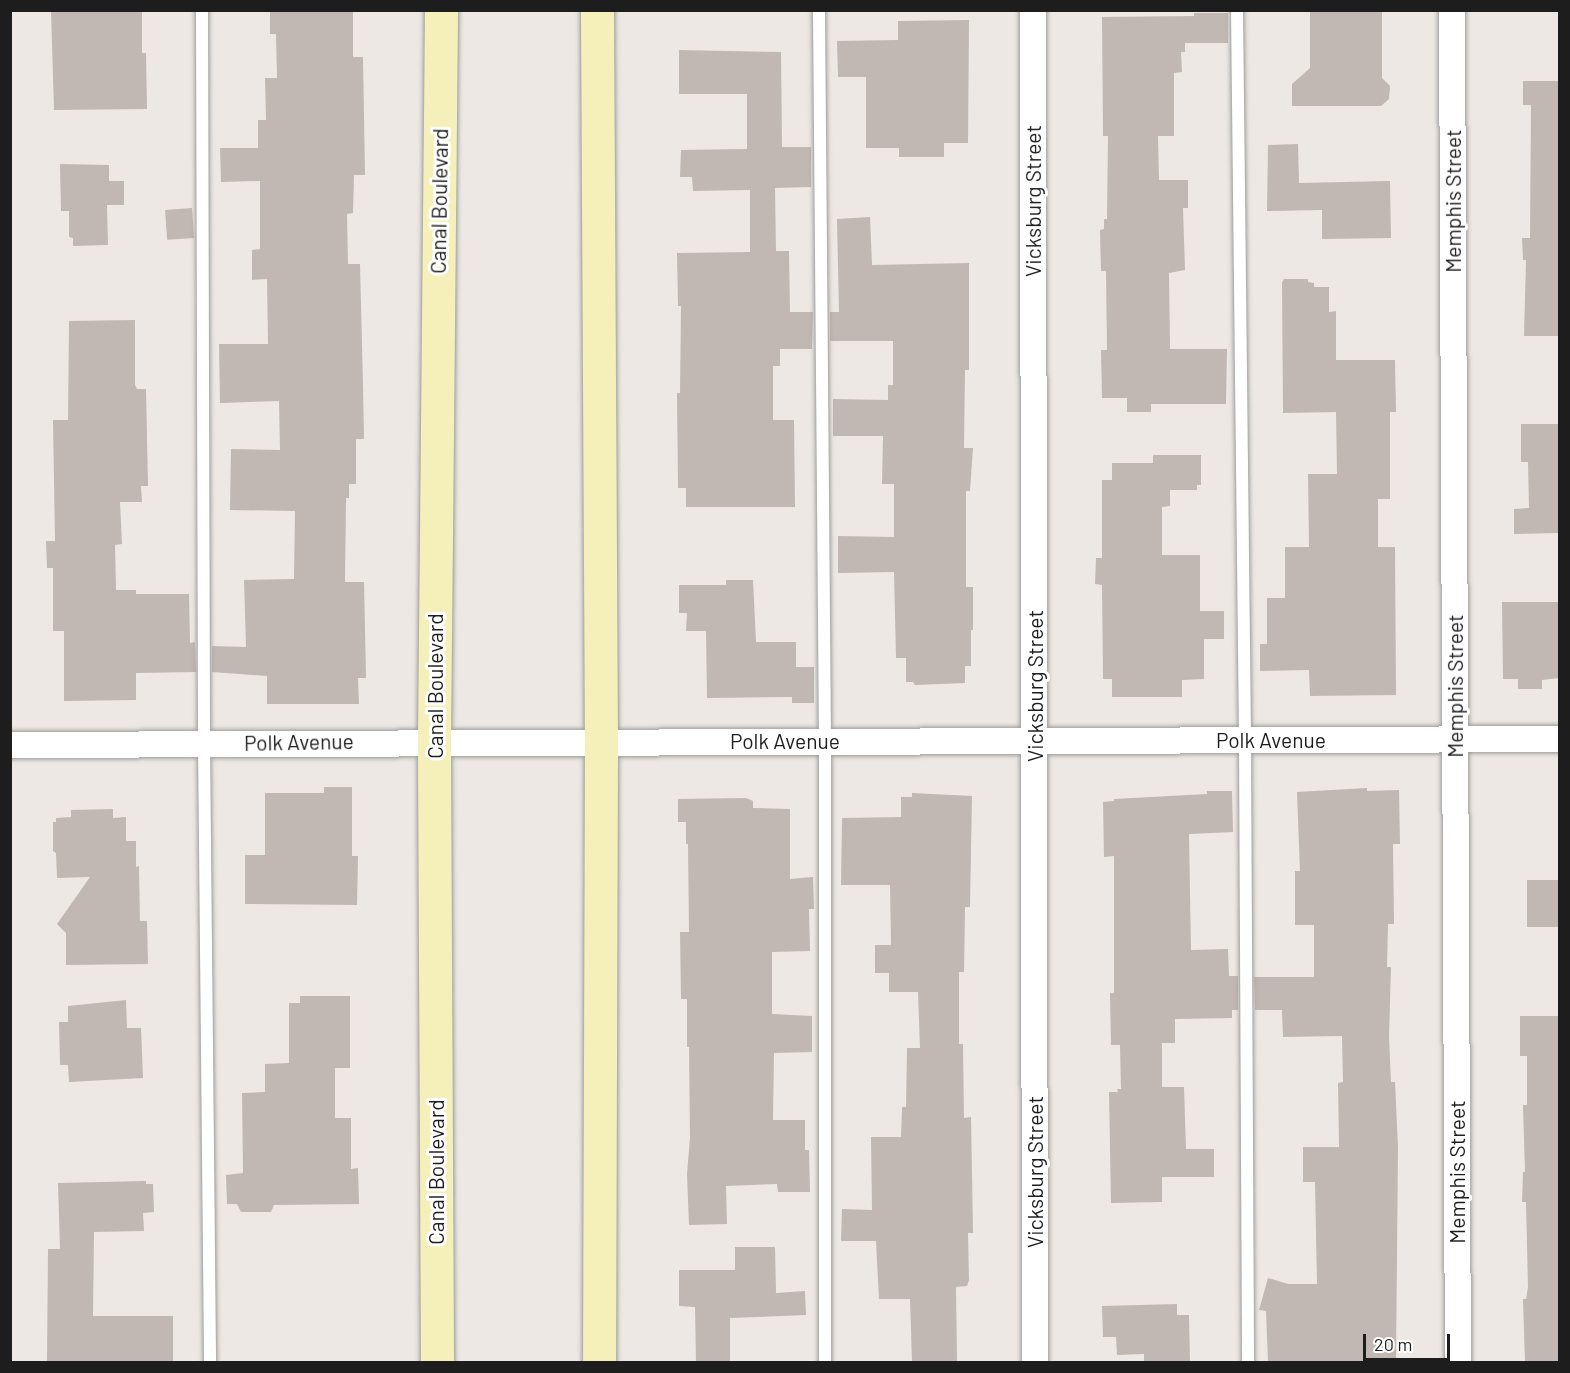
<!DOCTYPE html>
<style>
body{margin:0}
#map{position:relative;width:1570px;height:1373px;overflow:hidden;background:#ede8e3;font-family:Barlow,sans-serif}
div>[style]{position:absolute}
.building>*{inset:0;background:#c1b7b3;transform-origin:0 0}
.roads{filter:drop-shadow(0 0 2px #9e9e9e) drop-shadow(0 0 2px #9e9e9e)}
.lane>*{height:12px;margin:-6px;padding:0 6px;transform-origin:6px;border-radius:6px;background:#fff}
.street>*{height:26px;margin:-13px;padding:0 13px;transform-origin:13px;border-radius:13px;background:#fff}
.secondary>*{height:33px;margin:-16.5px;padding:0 16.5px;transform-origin:16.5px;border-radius:16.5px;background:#f5f0b9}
span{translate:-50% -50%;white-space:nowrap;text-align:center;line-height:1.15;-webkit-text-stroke:6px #fff;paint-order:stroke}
.street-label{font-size:21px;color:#1d1d1d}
.frame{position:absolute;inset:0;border:12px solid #1d1d1d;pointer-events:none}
.scale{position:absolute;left:1363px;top:1334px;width:87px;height:27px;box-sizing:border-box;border:3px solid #1d1d1d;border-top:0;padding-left:8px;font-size:18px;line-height:21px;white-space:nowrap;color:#1d1d1d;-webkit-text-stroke:4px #fff;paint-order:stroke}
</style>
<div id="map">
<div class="building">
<div style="clip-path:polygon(51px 10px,142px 10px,142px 53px,146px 53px,147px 109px,54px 110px)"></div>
<div style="clip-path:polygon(270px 10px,353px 10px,353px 57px,363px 57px,365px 175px,354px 175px,353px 213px,347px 214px,348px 264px,360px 264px,363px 385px,364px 439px,356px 439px,356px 484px,349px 484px,349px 498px,346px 498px,345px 582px,364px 582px,366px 678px,358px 678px,359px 704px,267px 704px,267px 676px,212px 672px,212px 646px,246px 647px,244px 580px,294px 579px,295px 511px,230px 510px,231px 449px,280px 450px,279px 401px,220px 403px,219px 344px,268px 344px,267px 279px,252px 280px,252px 250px,260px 249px,260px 181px,221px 182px,220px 148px,258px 148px,258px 120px,266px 120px,265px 78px,277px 78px,276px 34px,270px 34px)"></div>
<div style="clip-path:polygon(1310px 10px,1382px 10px,1382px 78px,1390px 86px,1389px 99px,1381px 106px,1292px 106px,1292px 84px,1310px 68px)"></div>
<div style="clip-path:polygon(1194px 13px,1228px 13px,1228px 43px,1185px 43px,1185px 52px,1181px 52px,1182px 72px,1174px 73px,1174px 136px,1158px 136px,1159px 180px,1188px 180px,1188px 208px,1183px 208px,1185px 270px,1169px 273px,1170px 349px,1227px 349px,1226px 404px,1151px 404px,1151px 412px,1127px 412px,1127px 398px,1102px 398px,1101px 350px,1107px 350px,1106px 271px,1101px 271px,1100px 230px,1104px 229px,1104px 219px,1107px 219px,1108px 136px,1103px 136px,1102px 17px,1194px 16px)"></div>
<div style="clip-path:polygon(969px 20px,968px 143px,944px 143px,944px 157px,899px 157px,899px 148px,866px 148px,866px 77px,838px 77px,837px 41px,898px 40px,898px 21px)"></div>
<div style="clip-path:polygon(679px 50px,781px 52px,782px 147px,811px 147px,811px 187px,775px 188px,776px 251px,789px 251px,790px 312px,813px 312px,812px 349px,780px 349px,780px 366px,773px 366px,773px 420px,794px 420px,795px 507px,686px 507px,686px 488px,678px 488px,677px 393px,680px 393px,681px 306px,678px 306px,677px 253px,750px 252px,750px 190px,693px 191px,692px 177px,680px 177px,681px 150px,747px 149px,747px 94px,679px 94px)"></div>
<div style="clip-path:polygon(1523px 81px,1560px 81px,1560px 336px,1524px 336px,1526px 260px,1523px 260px,1522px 238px,1530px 238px,1531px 105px,1523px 105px)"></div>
<div style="clip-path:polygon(1298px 144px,1299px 183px,1390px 181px,1391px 238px,1322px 239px,1322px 210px,1267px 211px,1268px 145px)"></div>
<div style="clip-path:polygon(60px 164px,109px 165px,109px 181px,124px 181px,124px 205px,107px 205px,108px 245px,73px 246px,73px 238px,69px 237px,69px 211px,61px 211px)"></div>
<div style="left:192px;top:208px;width:30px;height:27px;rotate:86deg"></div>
<div style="clip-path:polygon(870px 217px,872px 265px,969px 263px,969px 370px,965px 370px,964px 448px,973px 448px,970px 491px,966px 491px,966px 587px,973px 587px,973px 630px,971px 630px,971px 666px,965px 666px,965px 683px,915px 685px,913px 682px,906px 682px,906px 658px,896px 658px,894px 572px,838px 573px,838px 536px,894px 537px,894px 484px,882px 484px,883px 436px,833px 436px,833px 399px,888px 400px,888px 385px,893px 385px,893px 341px,830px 341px,830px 312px,839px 312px,837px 219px)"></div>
<div style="clip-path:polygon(1284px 279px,1308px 279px,1308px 282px,1314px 283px,1314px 287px,1329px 287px,1329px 312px,1336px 311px,1336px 360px,1395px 360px,1396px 412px,1390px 412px,1390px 499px,1378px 499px,1378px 547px,1395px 547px,1396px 695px,1310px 696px,1309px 670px,1260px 671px,1260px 644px,1267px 644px,1267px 598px,1285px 598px,1285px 547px,1309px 547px,1308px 474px,1337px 474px,1336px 412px,1283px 413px,1282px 282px)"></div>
<div style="clip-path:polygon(135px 320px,135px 385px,137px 389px,146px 389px,148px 486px,141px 486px,142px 502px,120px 502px,122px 544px,115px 545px,116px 590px,136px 590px,136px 594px,189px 594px,190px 643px,195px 642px,196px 672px,136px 673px,136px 700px,64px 701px,64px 631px,53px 631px,53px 568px,47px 568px,46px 541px,55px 541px,53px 420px,68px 420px,69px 321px)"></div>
<div style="clip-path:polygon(1521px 424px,1560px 424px,1560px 533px,1514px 534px,1514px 509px,1529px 508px,1528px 462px,1521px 462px)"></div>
<div style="clip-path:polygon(1153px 455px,1201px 455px,1201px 485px,1197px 485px,1197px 490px,1170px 490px,1170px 506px,1162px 507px,1162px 555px,1200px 555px,1200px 611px,1224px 611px,1224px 639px,1204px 639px,1204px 679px,1182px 680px,1182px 697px,1112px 697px,1112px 679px,1103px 679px,1102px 585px,1095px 584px,1096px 558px,1102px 558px,1102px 480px,1112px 480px,1112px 463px,1153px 463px)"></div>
<div style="clip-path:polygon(726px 580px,753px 580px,756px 642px,796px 642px,796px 667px,814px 667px,814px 703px,792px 703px,792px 697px,707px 698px,706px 631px,686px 631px,687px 613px,679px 613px,679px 585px,726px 585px)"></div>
<div style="clip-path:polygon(1502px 602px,1560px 602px,1560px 678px,1542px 680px,1542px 689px,1518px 689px,1518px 679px,1503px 679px)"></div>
<div style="clip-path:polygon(324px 787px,352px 787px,352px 856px,358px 856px,357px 905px,245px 904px,245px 855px,265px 855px,265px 793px,324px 793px)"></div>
<div style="clip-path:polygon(1367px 788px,1367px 791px,1399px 790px,1400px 844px,1393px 844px,1394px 924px,1388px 924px,1387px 967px,1391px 967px,1389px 1037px,1391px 1082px,1395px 1082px,1398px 1147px,1396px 1362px,1268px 1362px,1266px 1311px,1259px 1310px,1268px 1278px,1288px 1284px,1317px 1284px,1315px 1182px,1303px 1182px,1303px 1147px,1339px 1147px,1338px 1083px,1343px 1082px,1342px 1036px,1283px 1037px,1282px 1010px,1255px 1010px,1254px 977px,1314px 977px,1314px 925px,1295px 925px,1295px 871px,1300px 871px,1297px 792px)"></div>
<div style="clip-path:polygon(1207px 791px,1232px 791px,1233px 832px,1189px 834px,1191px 950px,1228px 949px,1229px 976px,1238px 976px,1238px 1010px,1232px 1010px,1232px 1018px,1175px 1019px,1175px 1043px,1162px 1043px,1162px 1087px,1184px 1087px,1186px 1149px,1214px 1149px,1214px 1177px,1162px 1177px,1162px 1202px,1111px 1203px,1109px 1092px,1118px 1092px,1117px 1089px,1121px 1089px,1120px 1045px,1111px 1045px,1110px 993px,1114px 993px,1114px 856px,1104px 857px,1103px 802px,1114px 801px,1114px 799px,1207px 794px)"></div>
<div style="clip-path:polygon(912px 793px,972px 796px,970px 907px,965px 907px,964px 972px,959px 972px,959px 1044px,963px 1044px,964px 1118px,971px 1117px,973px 1233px,968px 1233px,969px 1280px,967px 1286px,956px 1287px,957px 1362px,912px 1362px,910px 1299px,879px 1299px,876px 1241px,841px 1241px,842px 1209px,872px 1210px,871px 1137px,901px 1137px,902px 1107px,906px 1107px,907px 1048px,920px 1048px,918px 992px,889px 992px,889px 973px,875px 973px,875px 945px,891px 945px,890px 885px,841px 885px,842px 818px,901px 817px,901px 797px,912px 797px)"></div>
<div style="clip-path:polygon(746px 798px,753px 801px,753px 808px,790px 809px,790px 879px,813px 877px,814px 909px,809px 909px,810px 951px,772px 952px,772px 1014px,812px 1016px,812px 1052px,774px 1053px,773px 1120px,805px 1120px,805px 1150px,809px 1150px,810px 1192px,778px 1192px,777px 1184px,726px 1186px,727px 1224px,689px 1225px,687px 1174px,690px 1138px,689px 1047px,687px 1047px,687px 999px,681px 999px,680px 932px,689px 932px,688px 844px,686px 844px,686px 822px,678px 822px,678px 799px)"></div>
<div style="clip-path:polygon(113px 809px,113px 818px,126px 817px,126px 841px,136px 841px,136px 867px,139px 866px,140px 921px,147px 921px,148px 964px,66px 965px,66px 933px,57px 924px,90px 877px,57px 878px,56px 853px,53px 851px,53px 822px,56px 822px,56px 818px,71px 817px,71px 810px)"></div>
<div style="left:1527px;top:880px;width:33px;height:47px"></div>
<div style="clip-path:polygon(300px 996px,350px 996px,350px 1068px,335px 1068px,335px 1118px,351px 1118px,351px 1169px,358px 1168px,359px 1204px,274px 1205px,271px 1212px,241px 1212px,237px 1204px,227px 1204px,226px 1175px,243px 1173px,242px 1093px,265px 1092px,265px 1064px,289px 1063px,289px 1003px,300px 1003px)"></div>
<div style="clip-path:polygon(126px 1000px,127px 1028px,141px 1028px,143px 1078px,69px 1082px,68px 1065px,60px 1065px,59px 1022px,68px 1022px,68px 1006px)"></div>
<div style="clip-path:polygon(1520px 1016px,1560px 1016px,1560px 1362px,1525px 1362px,1523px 1299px,1526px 1299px,1528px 1287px,1526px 1202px,1522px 1202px,1523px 1172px,1525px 1172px,1523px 1105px,1527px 1105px,1527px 1056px,1520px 1056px)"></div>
<div style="clip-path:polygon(146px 1181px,146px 1184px,153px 1184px,154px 1212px,143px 1213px,144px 1231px,94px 1232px,93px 1316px,173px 1316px,173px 1362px,47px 1362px,48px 1249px,60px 1249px,58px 1183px)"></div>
<div style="clip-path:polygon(735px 1247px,775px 1247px,776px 1293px,805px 1291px,806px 1315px,730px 1318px,730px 1362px,696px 1362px,695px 1307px,679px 1306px,679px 1270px,735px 1270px)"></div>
<div style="clip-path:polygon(1177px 1304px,1177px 1315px,1189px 1315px,1190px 1362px,1144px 1362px,1144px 1354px,1117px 1355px,1116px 1337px,1103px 1337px,1102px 1306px)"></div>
</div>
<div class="roads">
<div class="lane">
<div style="left:202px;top:10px;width:733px;rotate:89.84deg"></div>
<div style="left:204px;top:743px;width:619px;rotate:89.44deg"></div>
<div style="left:819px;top:10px;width:731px;rotate:89.53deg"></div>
<div style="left:825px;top:741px;width:621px;rotate:90deg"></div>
<div style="left:1237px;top:10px;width:730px;rotate:89.37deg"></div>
<div style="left:1245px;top:740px;width:622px;rotate:89.72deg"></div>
</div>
<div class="street">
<div style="left:1033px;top:10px;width:1352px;rotate:89.92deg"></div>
<div style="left:1452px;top:10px;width:1352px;rotate:89.75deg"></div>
<div style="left:10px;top:745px;width:1550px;rotate:-0.22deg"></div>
</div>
<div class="secondary">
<div style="left:597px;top:10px;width:732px;rotate:89.69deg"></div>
<div style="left:601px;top:742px;width:620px;rotate:90.18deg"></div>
<div style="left:437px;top:1362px;width:621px;rotate:-90.28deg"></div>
<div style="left:434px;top:741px;width:731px;rotate:-89.45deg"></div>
</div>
</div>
<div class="street-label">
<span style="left:439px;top:201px;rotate:-89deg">Canal Boulevard</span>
<span style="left:1033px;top:201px;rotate:-90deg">Vicksburg Street</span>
<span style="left:1453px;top:201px;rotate:-90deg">Memphis Street</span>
<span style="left:435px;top:686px;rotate:-90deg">Canal Boulevard</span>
<span style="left:1035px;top:686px;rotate:-90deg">Vicksburg Street</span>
<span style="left:1455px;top:686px;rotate:-90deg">Memphis Street</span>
<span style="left:1271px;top:740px">Polk Avenue</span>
<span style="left:785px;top:741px">Polk Avenue</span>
<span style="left:299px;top:742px;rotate:-1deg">Polk Avenue</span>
<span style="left:436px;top:1172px;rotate:-90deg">Canal Boulevard</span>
<span style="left:1035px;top:1172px;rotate:-90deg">Vicksburg Street</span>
<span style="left:1457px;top:1172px;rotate:-90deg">Memphis Street</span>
</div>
<div class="frame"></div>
<div class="scale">20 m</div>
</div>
